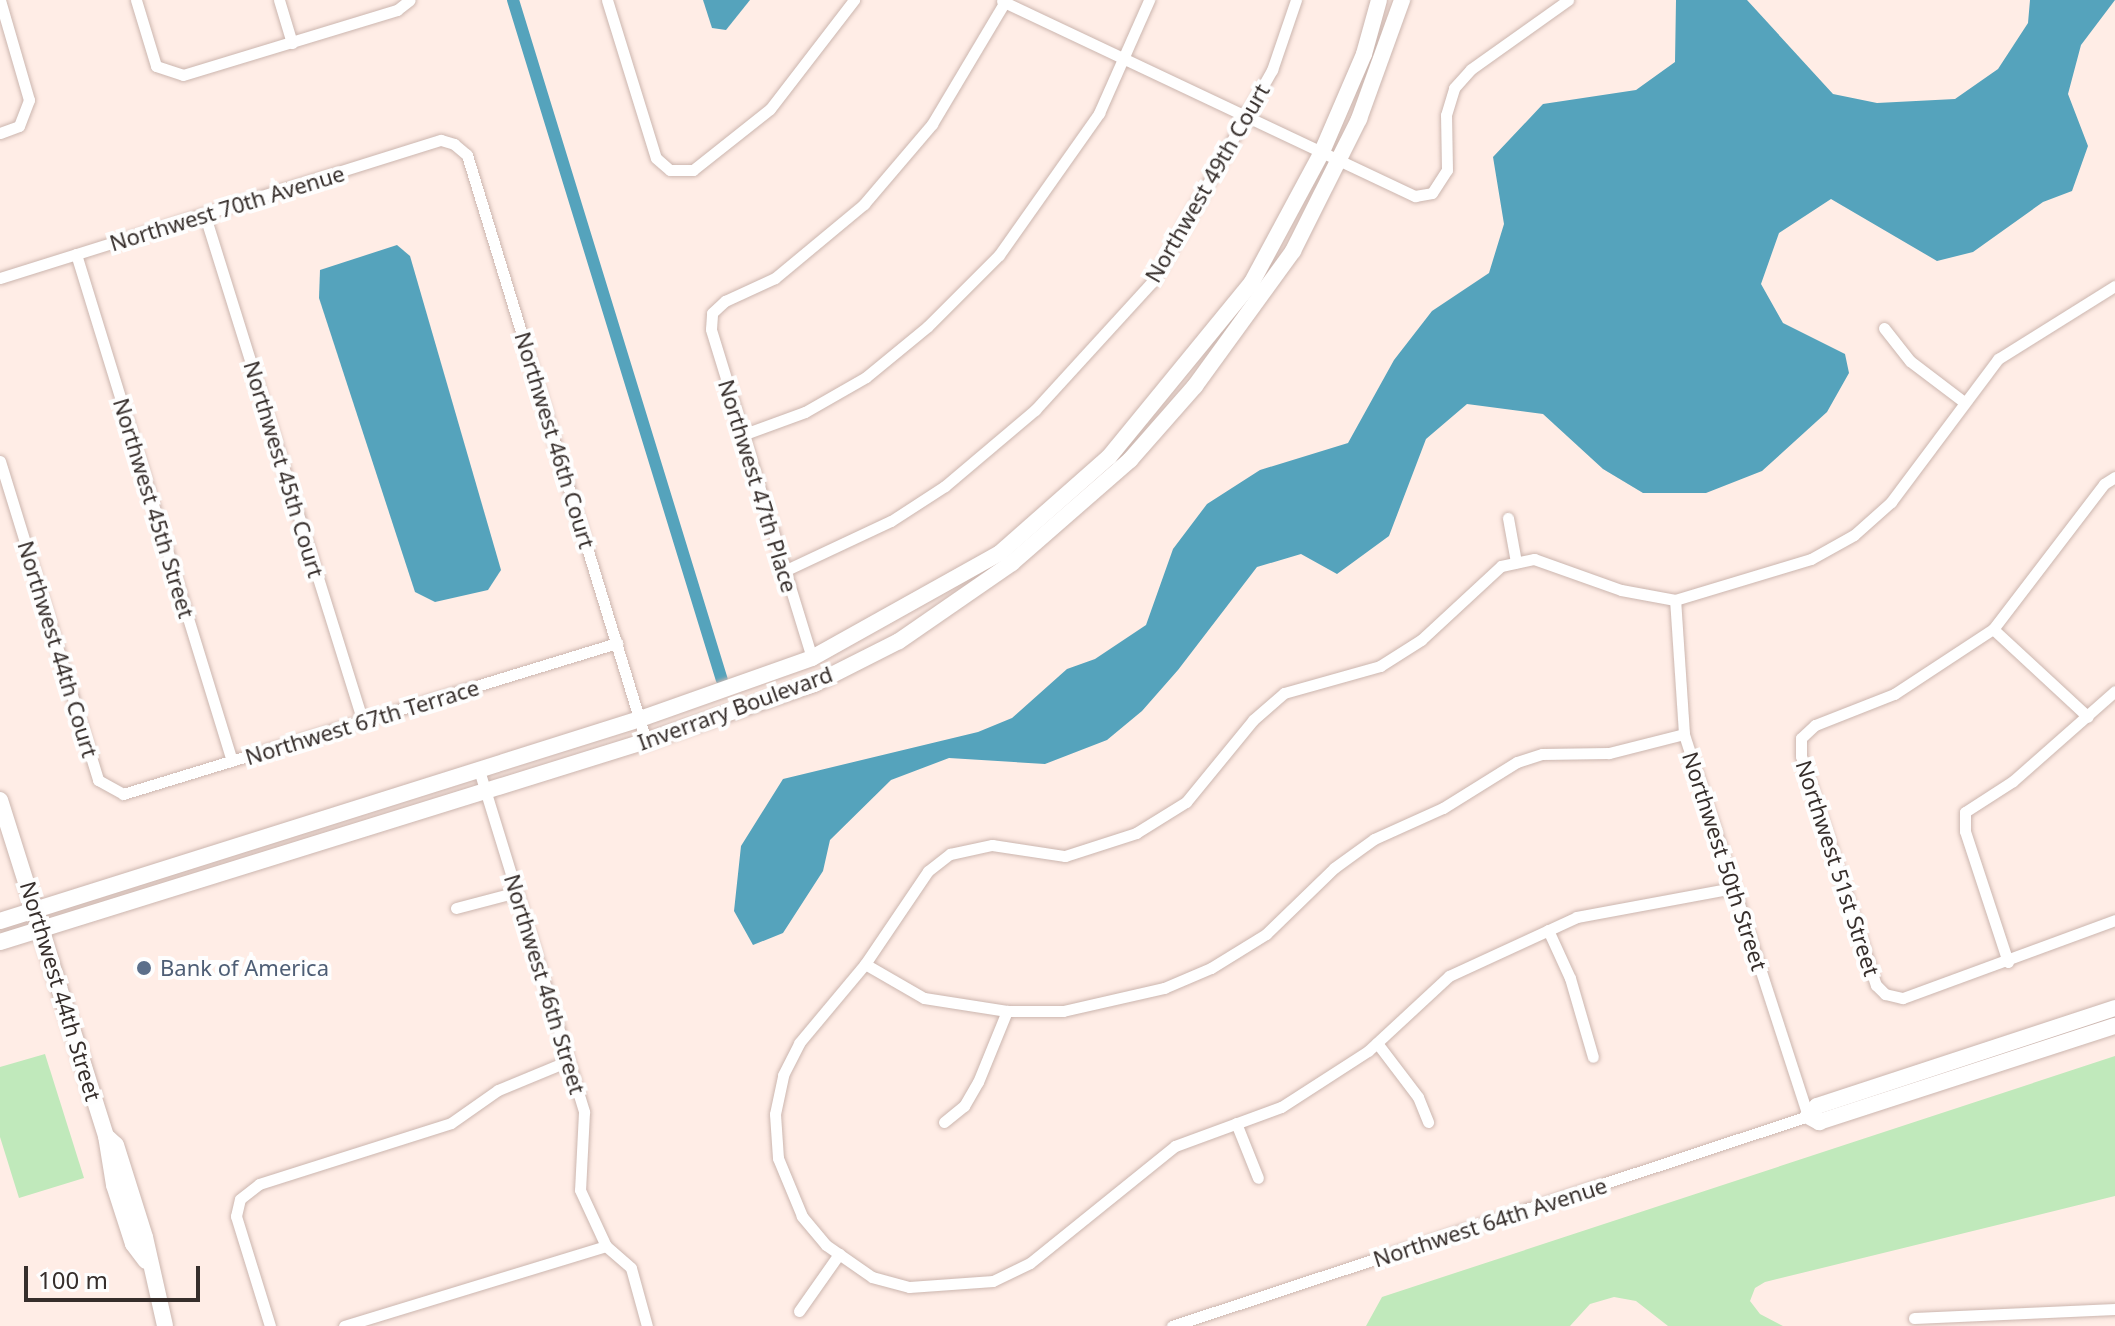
<!DOCTYPE html>
<style>
body{margin:0}
#map{position:relative;width:2115px;height:1326px;overflow:hidden;background:#ffede6;font-family:"Noto Sans",sans-serif}
div>[style]{position:absolute}
.green>*{inset:0;background:#c0e9bb}
.water>*{inset:0;background:#55a3bc}
.canal>*{height:12px;margin:-6px;padding:0 6px;transform-origin:6px;border-radius:6px;background:#55a3bc}
.roads{filter:drop-shadow(0 0 2px #ccb6af) drop-shadow(0 0 2px #ccb6af)}
.street>*{height:11px;margin:-5.5px;padding:0 5.5px;transform-origin:5.5px;border-radius:5.5px;background:#fff}
.secondary>*{height:16px;margin:-8px;padding:0 8px;transform-origin:8px;border-radius:8px;background:#fff}
.dots>*{width:22px;height:22px;translate:-50% -50%;box-sizing:border-box;border:4px solid #fefefe;border-radius:50%}
span{translate:-50% -50%;white-space:nowrap;text-align:center;line-height:1.15;-webkit-text-stroke:8px #fefefe;paint-order:stroke}
.street-label{font-size:22px;color:#362e2b}
.service-label{font-size:22px;color:#4e5e75}
.left{translate:0 -50%;text-align:left}
.scale{position:absolute;left:24px;top:1266px;width:176px;height:36px;box-sizing:border-box;border:4px solid #362e2b;border-top:0;padding-left:10px;font-size:24px;line-height:28px;white-space:nowrap;color:#362e2b;-webkit-text-stroke:6px #fefefe;paint-order:stroke}
</style>
<div id="map">
<div class="green">
<div style="clip-path:polygon(45px 1054px,84px 1178px,19px 1198px,0 1137px,0 1067px)"></div>
<div style="clip-path:polygon(2115px 1056px,2115px 1196px,1765px 1282px,1755px 1288px,1750px 1301px,1760px 1314px,1783px 1326px,1668px 1326px,1636px 1301px,1614px 1297px,1590px 1304px,1570px 1326px,1366px 1326px,1382px 1297px)"></div>
</div>
<div class="water">
<div style="clip-path:polygon(703px 0,750px 0,726px 30px,712px 28px)"></div>
<div style="clip-path:polygon(1676px 0,1747px 0,1833px 94px,1877px 103px,1955px 99px,1998px 69px,2028px 23px,2030px 0,2115px 0,2081px 45px,2068px 94px,2088px 146px,2072px 191px,2043px 202px,1973px 252px,1937px 261px,1831px 199px,1779px 233px,1761px 284px,1783px 323px,1845px 354px,1849px 373px,1827px 412px,1762px 471px,1706px 493px,1643px 493px,1603px 469px,1543px 414px,1467px 404px,1426px 439px,1389px 536px,1337px 574px,1301px 554px,1257px 567px,1178px 670px,1142px 711px,1107px 740px,1045px 764px,949px 758px,891px 780px,830px 840px,823px 871px,783px 933px,753px 945px,734px 911px,741px 846px,783px 779px,978px 732px,1012px 718px,1067px 669px,1095px 659px,1146px 625px,1173px 549px,1207px 504px,1260px 470px,1348px 443px,1394px 360px,1432px 311px,1489px 273px,1504px 224px,1493px 157px,1543px 104px,1636px 90px,1675px 62px)"></div>
<div style="clip-path:polygon(397px 245px,410px 256px,501px 570px,488px 590px,435px 602px,415px 592px,319px 298px,320px 270px)"></div>
</div>
<div class="canal">
<div style="left:513px;top:0;width:711px;rotate:72.92deg"></div>
</div>
<div class="roads">
<div class="street">
<div style="left:136px;top:0;width:69px;rotate:73.1deg"></div>
<div style="left:156px;top:66px;width:28px;rotate:18deg"></div>
<div style="left:183px;top:75px;width:224px;rotate:-16.9deg"></div>
<div style="left:397px;top:10px;width:16px;rotate:-38deg"></div>
<div style="left:279px;top:0;width:45px;rotate:73.2deg"></div>
<div style="left:607px;top:0;width:165px;rotate:72.8deg"></div>
<div style="left:656px;top:158px;width:18px;rotate:41deg"></div>
<div style="left:670px;top:170px;width:23px"></div>
<div style="left:693px;top:170px;width:98px;rotate:-38.4deg"></div>
<div style="left:770px;top:109px;width:138px;rotate:-52.4deg"></div>
<div style="left:1002px;top:1px;width:457px;rotate:25.3deg"></div>
<div style="left:1415px;top:196px;width:17px;rotate:-10deg"></div>
<div style="left:1432px;top:193px;width:27px;rotate:-57deg"></div>
<div style="left:1447px;top:170px;width:55px;rotate:-91deg"></div>
<div style="left:1446px;top:115px;width:28px;rotate:-73deg"></div>
<div style="left:1454px;top:88px;width:25px;rotate:-48deg"></div>
<div style="left:1471px;top:69px;width:119px;rotate:-35.4deg"></div>
<div style="left:0;top:133px;width:20px;rotate:-20deg"></div>
<div style="left:19px;top:126px;width:28px;rotate:-69deg"></div>
<div style="left:29px;top:100px;width:104px;rotate:-106.2deg"></div>
<div style="left:205px;top:216px;width:530px;rotate:72.66deg"></div>
<div style="left:76px;top:254px;width:530px;rotate:72.9deg"></div>
<div style="left:0;top:278px;width:462px;rotate:-17.4deg"></div>
<div style="left:441px;top:140px;width:14px;rotate:17deg"></div>
<div style="left:454px;top:144px;width:17px;rotate:40deg"></div>
<div style="left:467px;top:155px;width:613px;rotate:73.01deg"></div>
<div style="left:1884px;top:328px;width:42px;rotate:51.8deg"></div>
<div style="left:1910px;top:361px;width:68px;rotate:37.2deg"></div>
<div style="left:742px;top:435px;width:67px;rotate:-20.1deg"></div>
<div style="left:805px;top:412px;width:70px;rotate:-29.8deg"></div>
<div style="left:866px;top:377px;width:80px;rotate:-39.4deg"></div>
<div style="left:928px;top:326px;width:100px;rotate:-45deg"></div>
<div style="left:999px;top:255px;width:174px;rotate:-54.8deg"></div>
<div style="left:1099px;top:113px;width:124px;rotate:-66.1deg"></div>
<div style="left:0;top:461px;width:334px;rotate:72.9deg"></div>
<div style="left:98px;top:780px;width:29px;rotate:29deg"></div>
<div style="left:123px;top:794px;width:517px;rotate:-17deg"></div>
<div style="left:2115px;top:477px;width:13px;rotate:148deg"></div>
<div style="left:2104px;top:484px;width:183px;rotate:127.4deg"></div>
<div style="left:1993px;top:629px;width:118px;rotate:146.7deg"></div>
<div style="left:1894px;top:694px;width:85px;rotate:158.6deg"></div>
<div style="left:1815px;top:725px;width:19px;rotate:137deg"></div>
<div style="left:1801px;top:738px;width:18px;rotate:90deg"></div>
<div style="left:1801px;top:756px;width:241px;rotate:71.9deg"></div>
<div style="left:1876px;top:985px;width:13px;rotate:45deg"></div>
<div style="left:1885px;top:994px;width:18px;rotate:13deg"></div>
<div style="left:1903px;top:998px;width:226px;rotate:-20.2deg"></div>
<div style="left:1508px;top:518px;width:45px;rotate:79.7deg"></div>
<div style="left:782px;top:572px;width:120px;rotate:-25.1deg"></div>
<div style="left:891px;top:521px;width:64px;rotate:-32.9deg"></div>
<div style="left:945px;top:486px;width:118px;rotate:-40.2deg"></div>
<div style="left:1035px;top:410px;width:173px;rotate:-47.6deg"></div>
<div style="left:1152px;top:282px;width:244px;rotate:-60.5deg"></div>
<div style="left:1272px;top:70px;width:74px;rotate:-71.1deg"></div>
<div style="left:1993px;top:629px;width:129px;rotate:42.8deg"></div>
<div style="left:812px;top:658px;width:344px;rotate:-107.1deg"></div>
<div style="left:711px;top:329px;width:16px;rotate:-86deg"></div>
<div style="left:712px;top:313px;width:18px;rotate:-43deg"></div>
<div style="left:725px;top:301px;width:55px;rotate:-24.7deg"></div>
<div style="left:775px;top:278px;width:116px;rotate:-39.7deg"></div>
<div style="left:864px;top:204px;width:105px;rotate:-49.6deg"></div>
<div style="left:932px;top:124px;width:144px;rotate:-59.2deg"></div>
<div style="left:479px;top:770px;width:358px;rotate:72.9deg"></div>
<div style="left:584px;top:1112px;width:78px;rotate:92.9deg"></div>
<div style="left:580px;top:1190px;width:62px;rotate:65.1deg"></div>
<div style="left:606px;top:1246px;width:33px;rotate:41deg"></div>
<div style="left:631px;top:1268px;width:60px;rotate:74.6deg"></div>
<div style="left:1733px;top:888px;width:159px;rotate:169.5deg"></div>
<div style="left:1577px;top:917px;width:141px;rotate:155.3deg"></div>
<div style="left:1449px;top:976px;width:110px;rotate:137.2deg"></div>
<div style="left:1368px;top:1051px;width:103px;rotate:147.2deg"></div>
<div style="left:1281px;top:1107px;width:113px;rotate:159.8deg"></div>
<div style="left:1175px;top:1146px;width:186px;rotate:141.1deg"></div>
<div style="left:1030px;top:1263px;width:41px;rotate:154.1deg"></div>
<div style="left:993px;top:1281px;width:84px;rotate:175.9deg"></div>
<div style="left:909px;top:1287px;width:38px;rotate:-165deg"></div>
<div style="left:872px;top:1277px;width:56px;rotate:-145.2deg"></div>
<div style="left:826px;top:1245px;width:38px;rotate:-130deg"></div>
<div style="left:802px;top:1216px;width:63px;rotate:-112.5deg"></div>
<div style="left:778px;top:1158px;width:44px;rotate:-93.9deg"></div>
<div style="left:775px;top:1114px;width:40px;rotate:-78deg"></div>
<div style="left:783px;top:1075px;width:36px;rotate:-63deg"></div>
<div style="left:799px;top:1043px;width:103px;rotate:-50.1deg"></div>
<div style="left:865px;top:964px;width:112px;rotate:-55.9deg"></div>
<div style="left:928px;top:871px;width:28px;rotate:-38deg"></div>
<div style="left:950px;top:854px;width:43px;rotate:-12.1deg"></div>
<div style="left:992px;top:845px;width:74px;rotate:8.6deg"></div>
<div style="left:1065px;top:856px;width:75px;rotate:-17.9deg"></div>
<div style="left:1136px;top:833px;width:59px;rotate:-31.8deg"></div>
<div style="left:1186px;top:802px;width:106px;rotate:-50.7deg"></div>
<div style="left:1253px;top:720px;width:41px;rotate:-41.1deg"></div>
<div style="left:1284px;top:693px;width:100px;rotate:-15.7deg"></div>
<div style="left:1380px;top:666px;width:49px;rotate:-32.4deg"></div>
<div style="left:1421px;top:640px;width:109px;rotate:-42.8deg"></div>
<div style="left:1501px;top:566px;width:34px;rotate:-12deg"></div>
<div style="left:1534px;top:559px;width:92px;rotate:19.6deg"></div>
<div style="left:1621px;top:590px;width:55px;rotate:10.5deg"></div>
<div style="left:1675px;top:600px;width:142px;rotate:-16.8deg"></div>
<div style="left:1811px;top:559px;width:49px;rotate:-29.2deg"></div>
<div style="left:1854px;top:535px;width:50px;rotate:-41.7deg"></div>
<div style="left:1891px;top:502px;width:179px;rotate:-53.2deg"></div>
<div style="left:1998px;top:359px;width:138px;rotate:-32deg"></div>
<div style="left:456px;top:908px;width:63px;rotate:-14.7deg"></div>
<div style="left:1548px;top:930px;width:53px;rotate:65.4deg"></div>
<div style="left:1570px;top:978px;width:82px;rotate:73.8deg"></div>
<div style="left:2008px;top:962px;width:138px;rotate:-108.2deg"></div>
<div style="left:1965px;top:831px;width:19px;rotate:-90deg"></div>
<div style="left:1965px;top:812px;width:57px;rotate:-32.9deg"></div>
<div style="left:2013px;top:781px;width:136px;rotate:-41.4deg"></div>
<div style="left:865px;top:964px;width:68px;rotate:30deg"></div>
<div style="left:924px;top:998px;width:84px;rotate:8.9deg"></div>
<div style="left:1007px;top:1011px;width:56px"></div>
<div style="left:1063px;top:1011px;width:104px;rotate:-12.8deg"></div>
<div style="left:1164px;top:988px;width:51px;rotate:-23.1deg"></div>
<div style="left:1211px;top:968px;width:65px;rotate:-31.7deg"></div>
<div style="left:1266px;top:934px;width:95px;rotate:-44.1deg"></div>
<div style="left:1334px;top:868px;width:49px;rotate:-35.9deg"></div>
<div style="left:1374px;top:839px;width:76px;rotate:-24.2deg"></div>
<div style="left:1443px;top:808px;width:87px;rotate:-31.9deg"></div>
<div style="left:1517px;top:762px;width:26px;rotate:-18deg"></div>
<div style="left:1542px;top:754px;width:67px;rotate:-0.9deg"></div>
<div style="left:1609px;top:753px;width:77px;rotate:-14.2deg"></div>
<div style="left:1377px;top:1043px;width:68px;rotate:52.8deg"></div>
<div style="left:1418px;top:1097px;width:27px;rotate:68deg"></div>
<div style="left:944px;top:1122px;width:26px;rotate:-39deg"></div>
<div style="left:964px;top:1106px;width:28px;rotate:-60deg"></div>
<div style="left:978px;top:1082px;width:77px;rotate:-67.8deg"></div>
<div style="left:1236px;top:1123px;width:59px;rotate:68.2deg"></div>
<div style="left:799px;top:1311px;width:70px;rotate:-54.9deg"></div>
<div style="left:1914px;top:1318px;width:201px;rotate:-2.6deg"></div>
<div style="left:270px;top:1326px;width:115px;rotate:-107.2deg"></div>
<div style="left:236px;top:1216px;width:17px;rotate:-77deg"></div>
<div style="left:240px;top:1199px;width:24px;rotate:-38deg"></div>
<div style="left:259px;top:1184px;width:201px;rotate:-17.6deg"></div>
<div style="left:451px;top:1123px;width:57px;rotate:-35.1deg"></div>
<div style="left:498px;top:1090px;width:76px;rotate:-22.5deg"></div>
<div style="left:344px;top:1326px;width:274px;rotate:-17deg"></div>
<div style="left:1172px;top:1326px;width:670px;rotate:-18.27deg"></div>
<div style="left:1808px;top:1116px;width:402px;rotate:-108deg"></div>
<div style="left:1684px;top:734px;width:134px;rotate:-93.8deg"></div>
</div>
<div class="secondary">
<div style="left:0;top:800px;width:352px;rotate:72.5deg"></div>
<div style="left:106px;top:1136px;width:50px;rotate:80.7deg"></div>
<div style="left:114px;top:1185px;width:62px;rotate:72.1deg"></div>
<div style="left:133px;top:1244px;width:21px;rotate:53deg"></div>
<div style="left:0;top:921px;width:671px;rotate:-17.52deg"></div>
<div style="left:640px;top:719px;width:182px;rotate:-19.5deg"></div>
<div style="left:812px;top:658px;width:215px;rotate:-29.2deg"></div>
<div style="left:1000px;top:553px;width:145px;rotate:-41.4deg"></div>
<div style="left:1109px;top:457px;width:226px;rotate:-50.7deg"></div>
<div style="left:1252px;top:282px;width:145px;rotate:-61.7deg"></div>
<div style="left:1321px;top:154px;width:109px;rotate:-66.7deg"></div>
<div style="left:1364px;top:54px;width:56px;rotate:-74.5deg"></div>
<div style="left:0;top:942px;width:677px;rotate:-17.28deg"></div>
<div style="left:646px;top:741px;width:177px;rotate:-18.7deg"></div>
<div style="left:814px;top:684px;width:95px;rotate:-26.8deg"></div>
<div style="left:899px;top:641px;width:137px;rotate:-34.6deg"></div>
<div style="left:1012px;top:563px;width:157px;rotate:-41.1deg"></div>
<div style="left:1130px;top:460px;width:98px;rotate:-48.7deg"></div>
<div style="left:1195px;top:386px;width:167px;rotate:-54deg"></div>
<div style="left:1293px;top:251px;width:148px;rotate:-63.4deg"></div>
<div style="left:1359px;top:119px;width:127px;rotate:-70.1deg"></div>
<div style="left:2115px;top:1008px;width:314px;rotate:161.8deg"></div>
<div style="left:1817px;top:1106px;width:13px;rotate:132deg"></div>
<div style="left:1808px;top:1116px;width:13px;rotate:29deg"></div>
<div style="left:1819px;top:1122px;width:311px;rotate:-18deg"></div>
<div style="left:106px;top:1136px;width:13px;rotate:42deg"></div>
<div style="left:116px;top:1145px;width:96px;rotate:72.5deg"></div>
<div style="left:145px;top:1237px;width:91px;rotate:77.3deg"></div>
</div>
</div>
<div class="dots">
<div style="left:144px;top:968px;background:#5c6f8a"></div>
</div>
<div class="street-label">
<span style="left:1207px;top:183px;rotate:-60deg">Northwest 49th Court</span>
<span style="left:227px;top:208px;rotate:-17deg">Northwest 70th Avenue</span>
<span style="left:555px;top:440px;rotate:73deg">Northwest 46th Court</span>
<span style="left:284px;top:469px;rotate:73deg">Northwest 45th Court</span>
<span style="left:758px;top:486px;rotate:73deg">Northwest 47th Place</span>
<span style="left:154px;top:508px;rotate:73deg">Northwest 45th Street</span>
<span style="left:58px;top:649px;rotate:73deg">Northwest 44th Court</span>
<span style="left:735px;top:708px;rotate:-20deg">Inverrary Boulevard</span>
<span style="left:362px;top:722px;rotate:-17deg">Northwest 67th Terrace</span>
<span style="left:1725px;top:861px;rotate:72deg">Northwest 50th Street</span>
<span style="left:1838px;top:868px;rotate:72deg">Northwest 51st Street</span>
<span style="left:545px;top:984px;rotate:73deg">Northwest 46th Street</span>
<span style="left:61px;top:991px;rotate:73deg">Northwest 44th Street</span>
<span style="left:1490px;top:1222px;rotate:-18deg">Northwest 64th Avenue</span>
</div>
<div class="service-label">
<span class="left" style="left:160px;top:968px">Bank of America</span>
</div>
<div class="scale">100 m</div>
</div>
